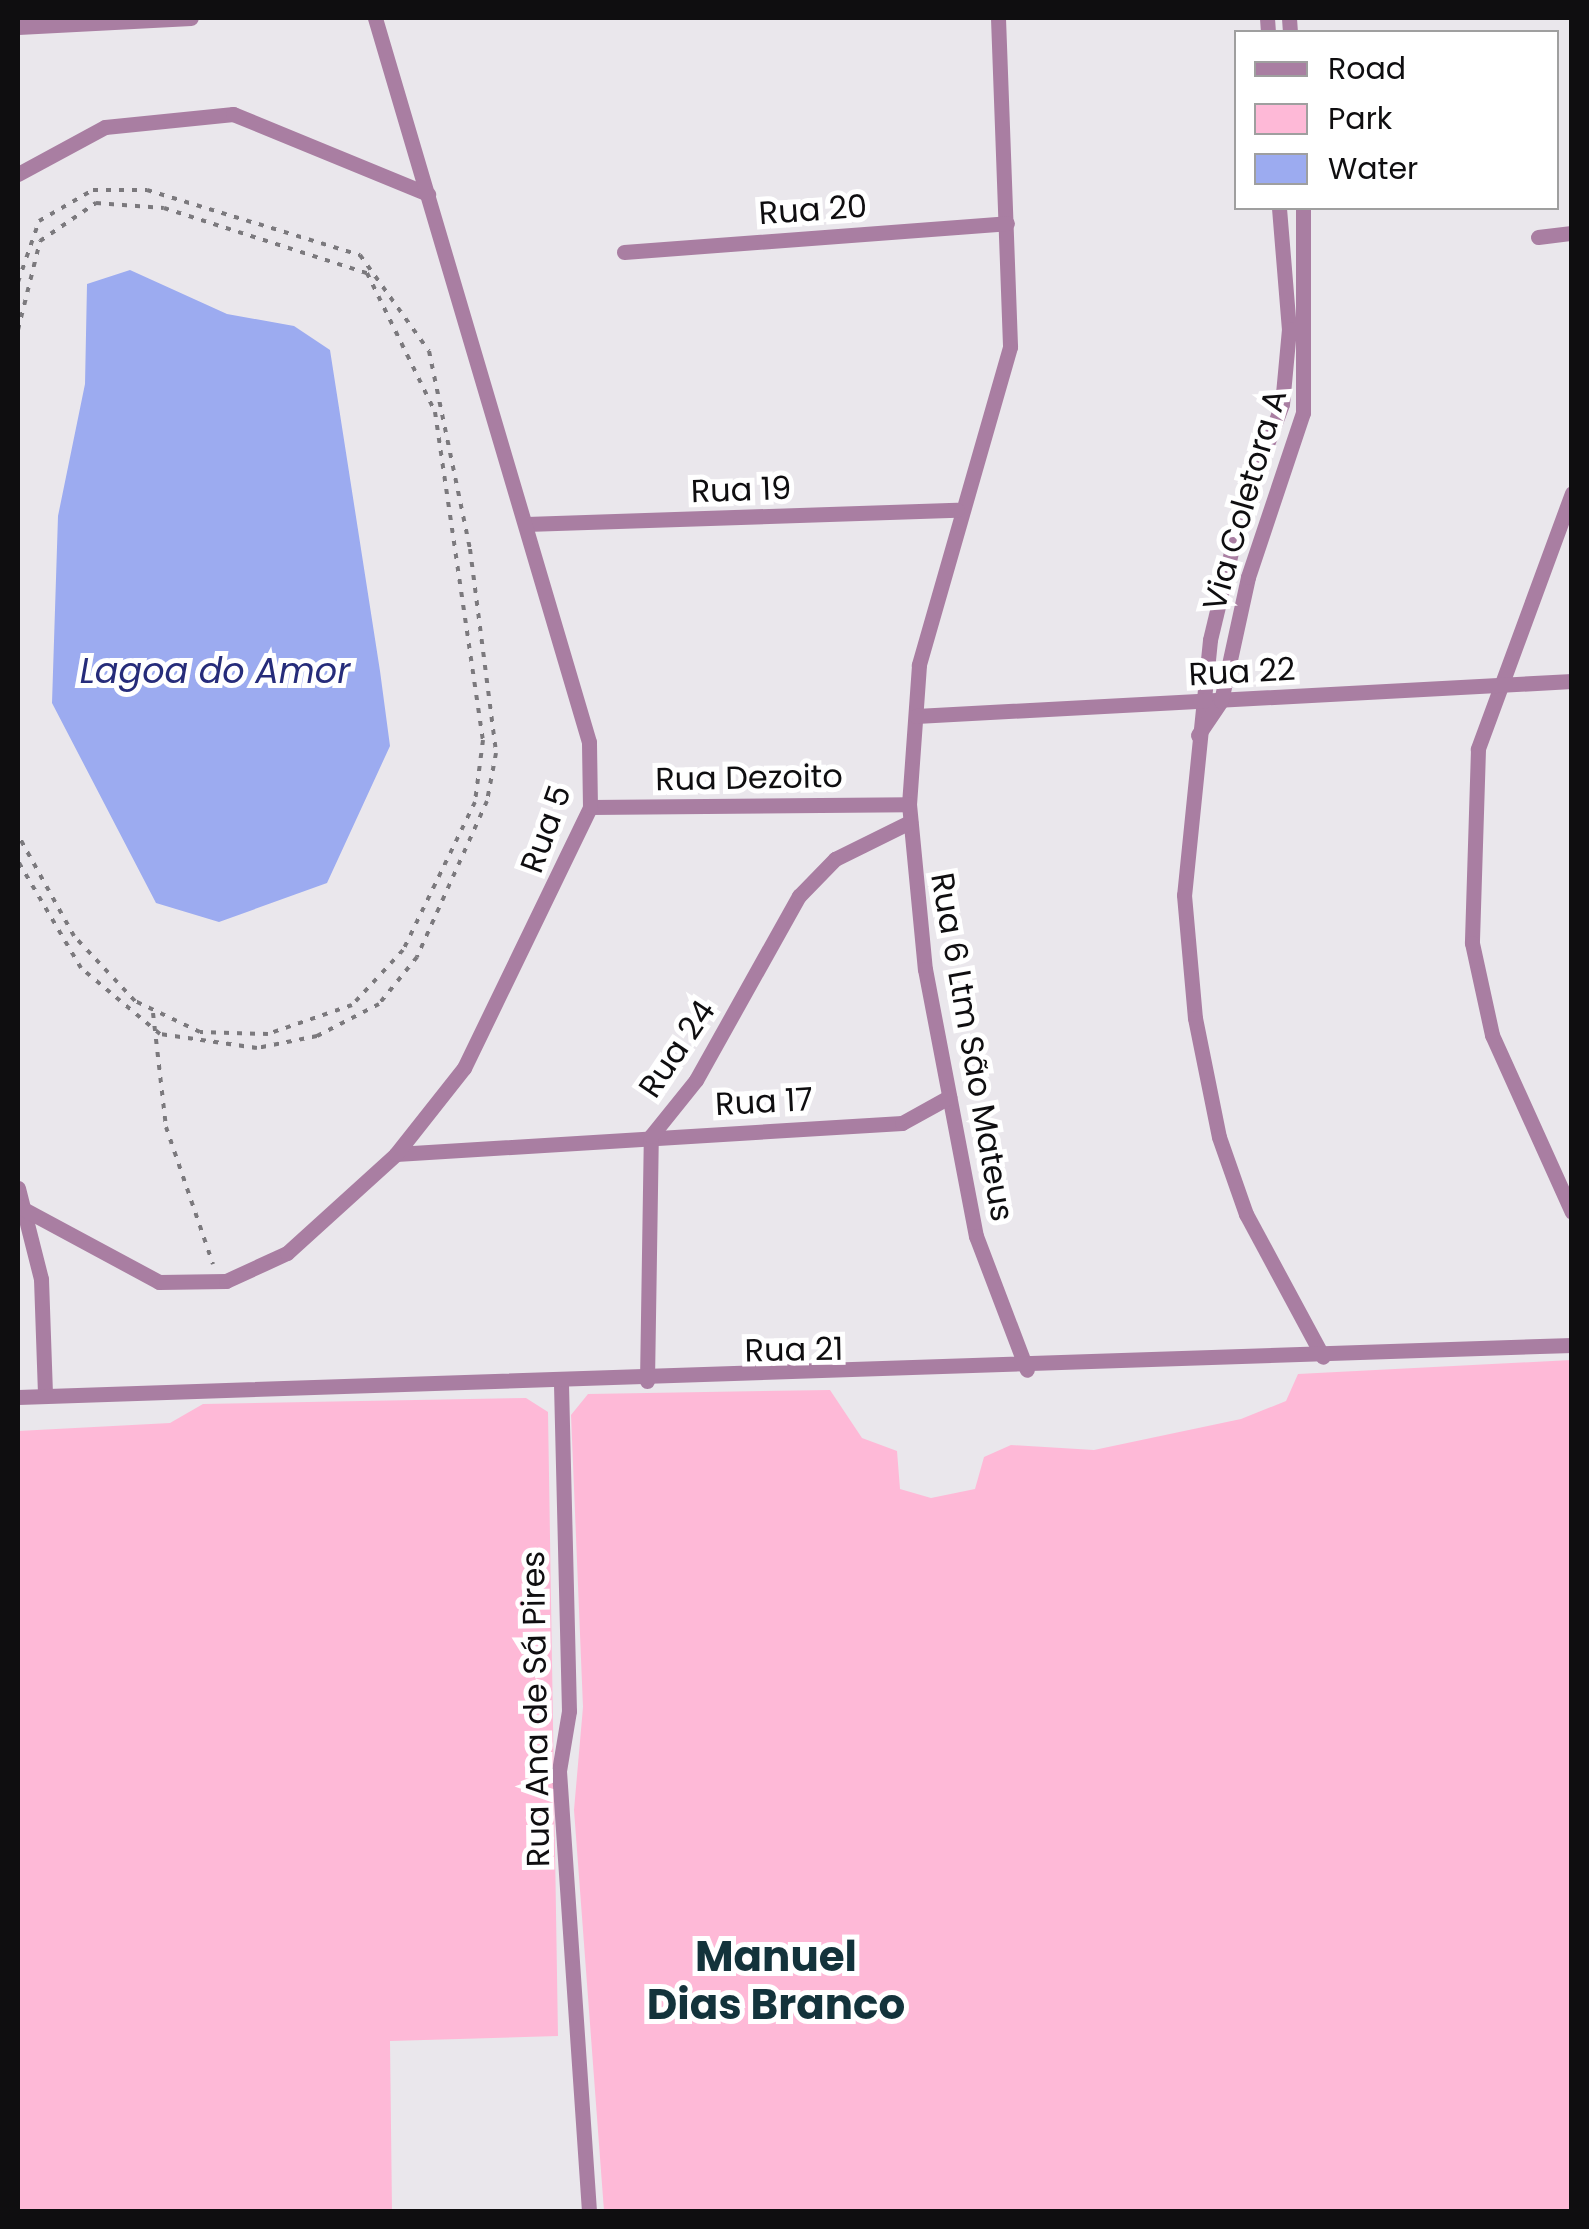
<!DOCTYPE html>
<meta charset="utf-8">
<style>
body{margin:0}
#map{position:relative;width:1589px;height:2229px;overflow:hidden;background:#eae7ec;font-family:Poppins,sans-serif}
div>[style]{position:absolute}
.green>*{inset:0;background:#feb9d7}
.water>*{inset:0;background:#9cabf0}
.path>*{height:4px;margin-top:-2px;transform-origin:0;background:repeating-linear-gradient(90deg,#7b797d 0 5px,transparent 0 13px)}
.minor>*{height:15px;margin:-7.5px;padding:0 7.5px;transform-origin:7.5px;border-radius:7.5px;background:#a97ea2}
span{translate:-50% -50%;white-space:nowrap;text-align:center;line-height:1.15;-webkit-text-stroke:10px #fff;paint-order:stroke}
.street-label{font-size:32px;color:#0f0e10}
.water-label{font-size:35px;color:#262c7a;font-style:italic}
.district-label{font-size:42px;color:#13333b;font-weight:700}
.frame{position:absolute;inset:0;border:20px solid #0f0e10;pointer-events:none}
.legend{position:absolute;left:1234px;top:30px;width:325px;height:180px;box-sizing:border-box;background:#fff;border:2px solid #9f9f9f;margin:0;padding:12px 18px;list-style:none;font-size:30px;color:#0f0e10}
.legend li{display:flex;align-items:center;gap:20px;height:50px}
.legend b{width:50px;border:2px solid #9f9f9f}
</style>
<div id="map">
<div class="green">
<div style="clip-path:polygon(1571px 1360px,1571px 2211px,604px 2211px,574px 1810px,583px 1707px,571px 1415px,588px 1394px,830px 1390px,862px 1438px,897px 1451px,900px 1489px,931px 1498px,975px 1489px,984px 1457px,1011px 1445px,1094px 1450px,1241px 1419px,1286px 1401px,1298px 1374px)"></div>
<div style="clip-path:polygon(526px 1398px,548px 1412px,558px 2036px,390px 2041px,392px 2211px,18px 2211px,18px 1431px,170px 1423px,203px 1404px)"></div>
</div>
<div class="water">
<div style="clip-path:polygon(130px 270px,227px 314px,294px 326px,330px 350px,380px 671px,390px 746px,327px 883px,219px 922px,156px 903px,52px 703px,58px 516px,85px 384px,87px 284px)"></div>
</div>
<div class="path">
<div style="left:18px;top:282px;width:65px;rotate:-71deg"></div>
<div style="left:39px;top:221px;width:62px;rotate:-29.9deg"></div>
<div style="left:93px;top:190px;width:54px"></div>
<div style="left:147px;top:190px;width:223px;rotate:17deg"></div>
<div style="left:360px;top:255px;width:118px;rotate:54.3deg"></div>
<div style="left:429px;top:351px;width:202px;rotate:78.3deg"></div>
<div style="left:470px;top:549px;width:206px;rotate:82.7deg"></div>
<div style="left:496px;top:753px;width:49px;rotate:100.6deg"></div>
<div style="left:487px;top:801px;width:171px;rotate:114.2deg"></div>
<div style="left:417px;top:957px;width:60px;rotate:129deg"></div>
<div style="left:379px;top:1004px;width:70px;rotate:152.7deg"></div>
<div style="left:317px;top:1036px;width:61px;rotate:168.7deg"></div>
<div style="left:257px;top:1048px;width:98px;rotate:-171.8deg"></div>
<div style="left:160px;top:1034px;width:103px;rotate:-140.1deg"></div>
<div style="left:81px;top:968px;width:124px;rotate:-120.5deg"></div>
<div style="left:18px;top:330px;width:92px;rotate:-76.1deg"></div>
<div style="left:40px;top:241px;width:68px;rotate:-34.2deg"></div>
<div style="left:96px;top:203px;width:68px;rotate:4.2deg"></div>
<div style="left:164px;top:208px;width:213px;rotate:17.8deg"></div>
<div style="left:367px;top:273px;width:155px;rotate:63.9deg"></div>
<div style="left:435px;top:412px;width:331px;rotate:81.7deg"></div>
<div style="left:483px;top:740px;width:63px;rotate:97.4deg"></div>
<div style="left:475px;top:802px;width:165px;rotate:115.9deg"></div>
<div style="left:403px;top:950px;width:75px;rotate:132.8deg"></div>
<div style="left:352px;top:1005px;width:89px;rotate:161deg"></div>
<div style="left:268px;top:1034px;width:68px;rotate:-178.3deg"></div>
<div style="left:200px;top:1032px;width:72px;rotate:-154.5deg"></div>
<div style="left:135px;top:1001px;width:89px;rotate:-133.2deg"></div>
<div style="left:74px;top:936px;width:115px;rotate:-119deg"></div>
<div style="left:153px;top:1013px;width:115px;rotate:83.5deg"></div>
<div style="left:166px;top:1127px;width:145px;rotate:71.1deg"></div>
</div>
<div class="minor">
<div style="left:998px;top:18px;width:329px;rotate:87.9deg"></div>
<div style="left:1010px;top:347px;width:331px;rotate:106deg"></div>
<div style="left:919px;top:665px;width:139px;rotate:94.1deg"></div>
<div style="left:909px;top:804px;width:166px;rotate:84.5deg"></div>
<div style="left:925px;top:969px;width:272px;rotate:79.2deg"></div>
<div style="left:976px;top:1236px;width:143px;rotate:69.2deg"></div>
<div style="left:1267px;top:18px;width:14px;rotate:86deg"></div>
<div style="left:1289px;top:18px;width:14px;rotate:86deg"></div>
<div style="left:18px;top:27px;width:173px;rotate:-3deg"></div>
<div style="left:18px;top:174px;width:99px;rotate:-28.4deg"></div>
<div style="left:105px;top:127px;width:129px;rotate:-5.8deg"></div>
<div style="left:233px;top:114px;width:211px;rotate:22.3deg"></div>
<div style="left:1279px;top:208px;width:121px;rotate:85.3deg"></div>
<div style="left:1289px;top:329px;width:75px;rotate:95.3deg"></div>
<div style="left:1282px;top:404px;width:123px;rotate:110.5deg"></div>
<div style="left:1239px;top:519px;width:124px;rotate:103.5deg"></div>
<div style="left:1210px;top:640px;width:256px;rotate:95.8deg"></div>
<div style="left:1184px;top:895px;width:123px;rotate:84.9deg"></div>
<div style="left:1195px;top:1018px;width:121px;rotate:78.6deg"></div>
<div style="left:1219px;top:1137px;width:82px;rotate:70.7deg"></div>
<div style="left:1246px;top:1214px;width:162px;rotate:61.7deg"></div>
<div style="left:1538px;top:237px;width:34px;rotate:-7deg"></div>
<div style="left:624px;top:252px;width:384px;rotate:-4.3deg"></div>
<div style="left:1572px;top:493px;width:273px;rotate:110.2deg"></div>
<div style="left:1478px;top:749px;width:194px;rotate:91.8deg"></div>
<div style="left:1472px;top:943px;width:94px;rotate:77.7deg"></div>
<div style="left:1492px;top:1035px;width:194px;rotate:65.7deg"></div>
<div style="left:526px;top:524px;width:431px;rotate:-1.9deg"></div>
<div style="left:916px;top:716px;width:657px;rotate:-3.05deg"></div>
<div style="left:1198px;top:735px;width:41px;rotate:-55.9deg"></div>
<div style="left:1221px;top:701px;width:127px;rotate:-77.7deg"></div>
<div style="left:1248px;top:577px;width:173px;rotate:-71.5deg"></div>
<div style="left:1303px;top:413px;width:205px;rotate:-90deg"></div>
<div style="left:590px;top:807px;width:319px;rotate:-0.5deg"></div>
<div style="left:396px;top:1154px;width:507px;rotate:-3.51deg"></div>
<div style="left:902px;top:1123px;width:54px;rotate:-29deg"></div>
<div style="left:18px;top:1188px;width:94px;rotate:75.8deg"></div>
<div style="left:41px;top:1279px;width:117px;rotate:88deg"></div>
<div style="left:18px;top:1206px;width:160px;rotate:28.3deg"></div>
<div style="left:159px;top:1282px;width:67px;rotate:-0.9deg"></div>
<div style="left:226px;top:1281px;width:67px;rotate:-24.7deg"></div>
<div style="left:287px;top:1253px;width:147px;rotate:-42.2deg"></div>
<div style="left:396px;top:1154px;width:110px;rotate:-51.7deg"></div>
<div style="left:464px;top:1068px;width:290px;rotate:-64.2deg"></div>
<div style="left:590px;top:807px;width:65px;rotate:-90.9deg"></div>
<div style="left:589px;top:742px;width:755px;rotate:-106.47deg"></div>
<div style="left:647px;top:1381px;width:245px;rotate:-89.1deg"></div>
<div style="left:651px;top:1136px;width:72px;rotate:-51.2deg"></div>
<div style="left:696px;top:1080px;width:211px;rotate:-60.8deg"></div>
<div style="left:799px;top:896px;width:52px;rotate:-45.8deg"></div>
<div style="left:835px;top:859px;width:84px;rotate:-26.3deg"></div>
<div style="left:561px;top:1384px;width:327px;rotate:88.6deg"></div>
<div style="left:569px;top:1711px;width:61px;rotate:99.5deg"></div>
<div style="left:559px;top:1771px;width:442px;rotate:86.1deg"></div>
<div style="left:18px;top:1397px;width:1555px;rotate:-1.92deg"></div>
</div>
<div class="street-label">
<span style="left:813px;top:210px;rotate:-4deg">Rua 20</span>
<span style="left:741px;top:490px;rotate:-2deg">Rua 19</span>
<span style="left:1245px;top:500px;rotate:-74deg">Via Coletora A</span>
<span style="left:1242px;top:672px;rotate:-3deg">Rua 22</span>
<span style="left:749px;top:778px;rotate:-1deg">Rua Dezoito</span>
<span style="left:546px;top:829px;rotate:-70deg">Rua 5</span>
<span style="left:972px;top:1047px;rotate:80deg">Rua 6 Ltm São Mateus</span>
<span style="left:677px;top:1049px;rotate:-56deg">Rua 24</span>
<span style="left:764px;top:1102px;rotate:-3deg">Rua 17</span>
<span style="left:794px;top:1350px;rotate:-1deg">Rua 21</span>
<span style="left:536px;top:1709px;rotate:-91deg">Rua Ana de Sá Pires</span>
</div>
<div class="water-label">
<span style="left:215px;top:671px">Lagoa do Amor</span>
</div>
<div class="district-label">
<span style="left:776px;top:1981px">Manuel<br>Dias Branco</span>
</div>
<div class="frame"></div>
<ul class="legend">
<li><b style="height:12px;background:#a97ea2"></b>Road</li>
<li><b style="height:28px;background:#feb9d7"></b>Park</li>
<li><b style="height:28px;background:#9cabf0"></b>Water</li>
</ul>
</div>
